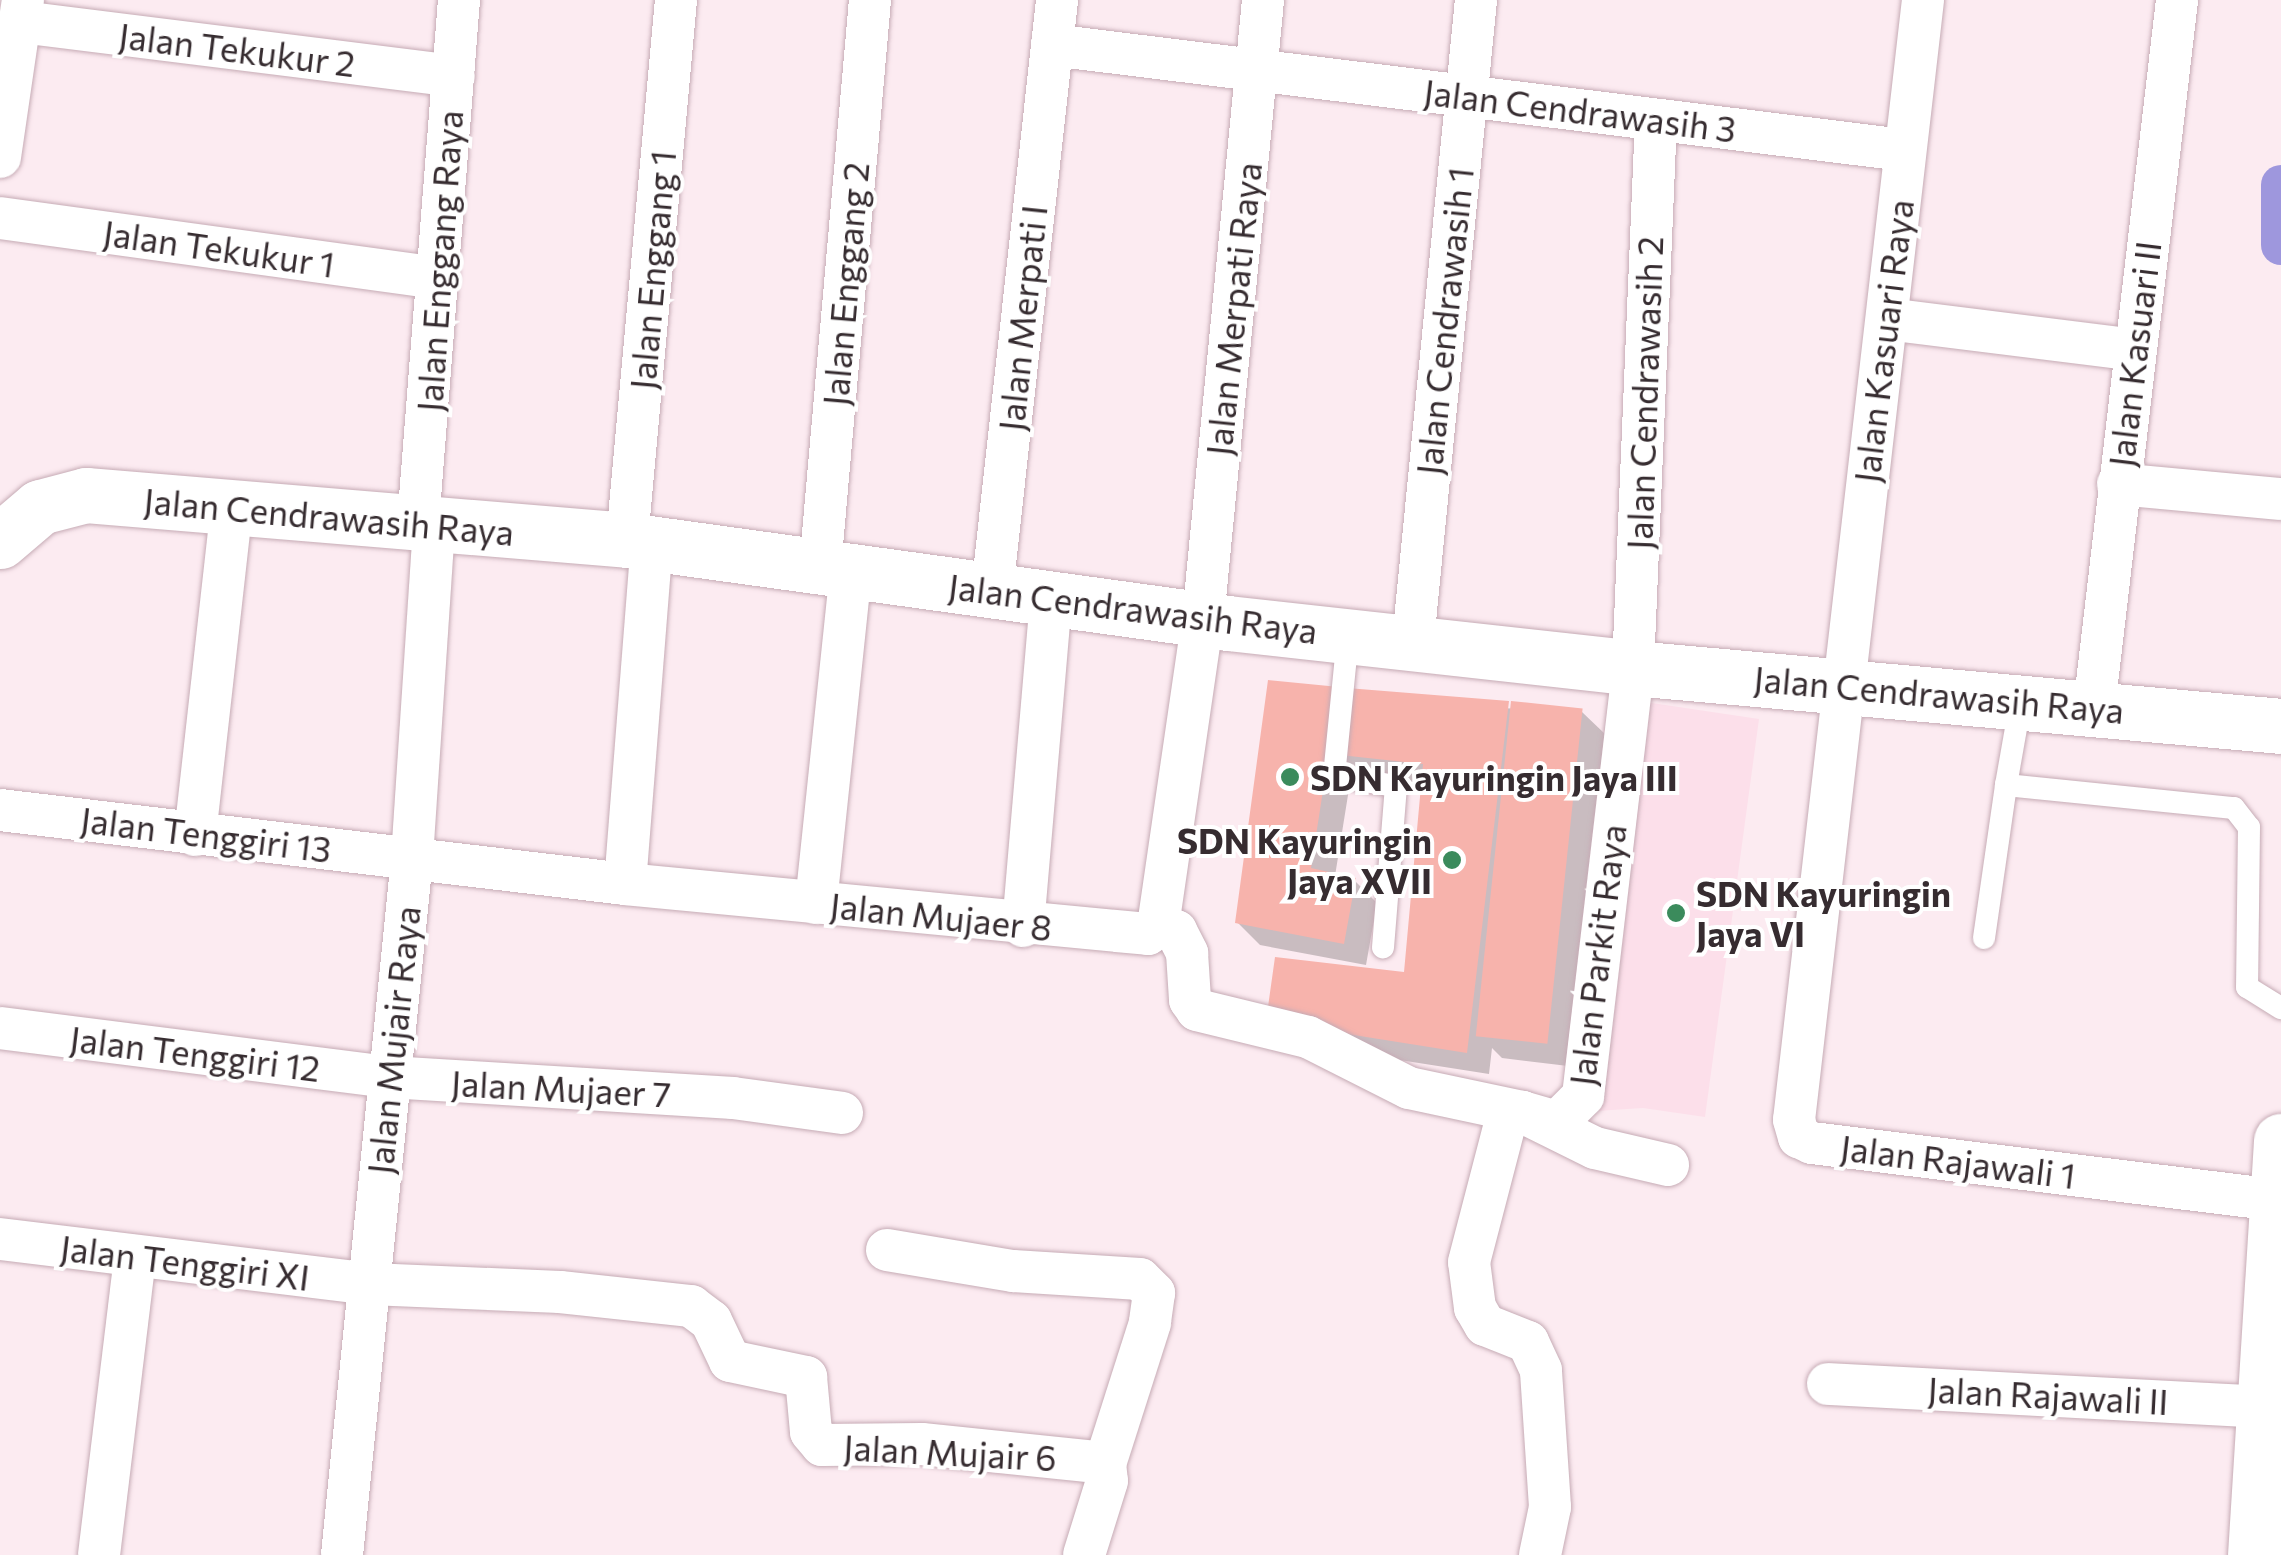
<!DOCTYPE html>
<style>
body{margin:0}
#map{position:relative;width:2281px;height:1555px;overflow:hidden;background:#fcebf1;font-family:Commissioner,sans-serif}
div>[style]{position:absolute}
.built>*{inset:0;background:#fcdfea}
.shadow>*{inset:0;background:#0003}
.canal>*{height:40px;margin:-20px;padding:0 20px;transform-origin:20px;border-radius:20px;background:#9e97dd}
.building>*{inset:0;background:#f7b3ac;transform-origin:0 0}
.roads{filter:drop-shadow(0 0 2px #c6abb5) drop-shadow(0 0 2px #c6abb5)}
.service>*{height:22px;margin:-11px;padding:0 11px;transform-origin:11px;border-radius:11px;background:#fff}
.minor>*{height:42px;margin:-21px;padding:0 21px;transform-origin:21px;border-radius:21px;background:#fff}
.tertiary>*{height:55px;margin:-27.5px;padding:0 27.5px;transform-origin:27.5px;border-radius:27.5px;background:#fff}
.dots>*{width:28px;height:28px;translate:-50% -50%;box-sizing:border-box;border:5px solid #fff;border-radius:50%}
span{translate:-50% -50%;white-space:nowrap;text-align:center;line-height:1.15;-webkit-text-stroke:8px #fff;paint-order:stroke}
.street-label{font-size:35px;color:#362c30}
.poi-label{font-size:35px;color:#362c30;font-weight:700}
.left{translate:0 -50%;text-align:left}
.right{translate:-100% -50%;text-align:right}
</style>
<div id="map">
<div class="built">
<div style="clip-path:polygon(1645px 702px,1759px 719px,1705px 1117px,1643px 1108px,1596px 1111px)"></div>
</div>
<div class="shadow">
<div style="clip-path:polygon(1348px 700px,1582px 712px,1605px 734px,1568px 1066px,1502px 1058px,1492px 1048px,1489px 1074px,1291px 1043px,1406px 975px,1423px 783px,1366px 777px,1353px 764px,1335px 876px,1354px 880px,1377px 903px,1366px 965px,1260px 945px,1237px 922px)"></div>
</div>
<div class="canal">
<div style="left:2281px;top:185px;width:60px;rotate:90deg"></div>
</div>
<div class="building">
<div style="clip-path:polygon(1268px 680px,1339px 687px,1311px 868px,1356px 878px,1344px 944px,1235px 923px)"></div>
<div style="clip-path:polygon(1347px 688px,1509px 701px,1467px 1053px,1266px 1021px,1275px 957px,1404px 972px,1423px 764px,1340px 755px)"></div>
<div style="left:1511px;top:701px;width:72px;height:337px;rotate:6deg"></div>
</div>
<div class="roads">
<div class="service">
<div style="left:1348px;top:636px;width:141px;rotate:95.7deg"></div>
<div style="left:1334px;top:776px;width:63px;rotate:9.2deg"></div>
<div style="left:1396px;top:786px;width:162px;rotate:94.6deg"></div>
<div style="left:2021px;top:700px;width:86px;rotate:100deg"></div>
<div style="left:2006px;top:785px;width:229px;rotate:5.8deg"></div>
<div style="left:2234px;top:808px;width:24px;rotate:52deg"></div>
<div style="left:2249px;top:827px;width:160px;rotate:90.7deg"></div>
<div style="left:2247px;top:987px;width:40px;rotate:32deg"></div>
<div style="left:1984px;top:938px;width:155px;rotate:-81.8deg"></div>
</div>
<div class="minor">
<div style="left:1923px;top:0;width:1127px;rotate:96.57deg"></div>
<div style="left:1794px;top:1120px;width:18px;rotate:74deg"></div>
<div style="left:1799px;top:1137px;width:14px;rotate:25deg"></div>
<div style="left:1812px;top:1143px;width:473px;rotate:7deg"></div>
<div style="left:21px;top:22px;width:436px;rotate:7.1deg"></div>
<div style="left:1052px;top:45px;width:858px;rotate:7.03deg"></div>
<div style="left:0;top:157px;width:159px;rotate:-81.7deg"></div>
<div style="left:0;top:218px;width:442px;rotate:7.8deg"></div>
<div style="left:1887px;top:319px;width:250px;rotate:7.1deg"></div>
<div style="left:2118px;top:484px;width:162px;rotate:5.3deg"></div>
<div style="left:418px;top:523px;width:525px;rotate:-85.52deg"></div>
<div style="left:627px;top:540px;width:542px;rotate:-84.82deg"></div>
<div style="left:820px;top:568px;width:570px;rotate:-84.97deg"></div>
<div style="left:992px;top:591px;width:595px;rotate:-83.72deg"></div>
<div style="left:1413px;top:641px;width:644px;rotate:-84.39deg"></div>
<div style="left:2094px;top:708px;width:713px;rotate:-83.31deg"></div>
<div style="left:0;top:810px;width:629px;rotate:6.75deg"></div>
<div style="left:625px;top:884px;width:525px;rotate:5.46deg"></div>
<div style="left:1148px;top:934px;width:13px;rotate:-39deg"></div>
<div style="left:1158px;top:926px;width:310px;rotate:-81.7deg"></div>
<div style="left:1203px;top:619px;width:622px;rotate:-84.46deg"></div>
<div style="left:195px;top:835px;width:325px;rotate:-83.6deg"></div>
<div style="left:625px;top:884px;width:342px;rotate:-85.5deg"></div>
<div style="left:816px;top:903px;width:333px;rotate:-84deg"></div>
<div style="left:1023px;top:926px;width:326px;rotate:-85.1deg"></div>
<div style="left:1158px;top:926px;width:19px;rotate:16deg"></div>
<div style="left:1176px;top:931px;width:25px;rotate:63deg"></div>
<div style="left:1187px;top:953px;width:47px;rotate:86.3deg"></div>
<div style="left:1190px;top:1000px;width:12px;rotate:55deg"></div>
<div style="left:1197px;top:1010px;width:114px;rotate:13.7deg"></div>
<div style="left:1308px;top:1037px;width:113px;rotate:26.8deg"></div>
<div style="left:1409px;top:1088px;width:116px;rotate:12deg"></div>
<div style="left:1522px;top:1112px;width:81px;rotate:26.3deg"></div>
<div style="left:1595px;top:1148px;width:75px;rotate:13.1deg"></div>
<div style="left:0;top:1028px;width:392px;rotate:7.2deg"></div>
<div style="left:389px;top:1077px;width:345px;rotate:3.5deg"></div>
<div style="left:733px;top:1098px;width:110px;rotate:7.8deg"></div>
<div style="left:0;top:1239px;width:373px;rotate:6.9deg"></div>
<div style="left:370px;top:1284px;width:190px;rotate:2.4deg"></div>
<div style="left:560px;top:1292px;width:132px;rotate:6.1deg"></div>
<div style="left:691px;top:1306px;width:25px;rotate:37deg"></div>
<div style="left:711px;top:1321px;width:44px;rotate:64.6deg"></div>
<div style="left:730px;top:1361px;width:78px;rotate:11.9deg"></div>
<div style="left:806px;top:1377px;width:55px;rotate:84.8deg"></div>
<div style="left:811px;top:1432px;width:17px;rotate:50deg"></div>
<div style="left:822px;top:1445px;width:100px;rotate:-0.6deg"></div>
<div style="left:922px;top:1444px;width:184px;rotate:5.9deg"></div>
<div style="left:1105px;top:1463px;width:18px;rotate:84deg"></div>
<div style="left:1107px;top:1481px;width:77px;rotate:107.3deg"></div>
<div style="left:887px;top:1250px;width:128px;rotate:9.5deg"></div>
<div style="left:1013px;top:1271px;width:127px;rotate:3.6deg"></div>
<div style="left:1140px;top:1279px;width:20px;rotate:45deg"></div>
<div style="left:1154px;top:1293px;width:30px;rotate:98deg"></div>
<div style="left:1150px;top:1323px;width:148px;rotate:107.7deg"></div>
<div style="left:1828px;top:1384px;width:441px;rotate:3deg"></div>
<div style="left:99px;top:1555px;width:301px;rotate:-83.1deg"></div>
<div style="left:342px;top:1555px;width:701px;rotate:-84.26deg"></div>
<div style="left:412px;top:858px;width:335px;rotate:-86.2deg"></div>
<div style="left:1540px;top:1555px;width:49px;rotate:-78.2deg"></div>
<div style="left:1550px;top:1507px;width:137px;rotate:-93.8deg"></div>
<div style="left:1541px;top:1370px;width:31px;rotate:-115deg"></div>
<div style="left:1528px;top:1342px;width:46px;rotate:-158.4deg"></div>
<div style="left:1485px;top:1325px;width:20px;rotate:-120deg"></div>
<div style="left:1475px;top:1308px;width:46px;rotate:-97.4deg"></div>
<div style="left:1469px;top:1262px;width:147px;rotate:-75.4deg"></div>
<div style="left:1506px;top:1120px;width:18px;rotate:-27deg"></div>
<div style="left:1522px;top:1112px;width:36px;rotate:16deg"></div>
<div style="left:1557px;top:1122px;width:37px;rotate:-45deg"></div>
<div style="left:1583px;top:1096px;width:431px;rotate:-83.3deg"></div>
<div style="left:1633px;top:668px;width:549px;rotate:-87.6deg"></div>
</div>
<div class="tertiary">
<div style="left:0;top:541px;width:52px;rotate:-40.4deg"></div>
<div style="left:40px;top:507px;width:48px;rotate:-14.6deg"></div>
<div style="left:86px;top:495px;width:543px;rotate:4.75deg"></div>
<div style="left:627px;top:540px;width:607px;rotate:7.86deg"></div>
<div style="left:1228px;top:623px;width:407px;rotate:6.3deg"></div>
<div style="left:1633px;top:668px;width:651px;rotate:5.11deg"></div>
<div style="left:2255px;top:1555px;width:415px;rotate:-86.4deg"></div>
</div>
</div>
<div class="dots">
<div style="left:1290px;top:777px;background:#3b8b5c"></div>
<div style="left:1452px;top:860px;background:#3b8b5c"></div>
<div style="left:1676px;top:913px;background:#3b8b5c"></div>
</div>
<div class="street-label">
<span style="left:237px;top:49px;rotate:7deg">Jalan Tekukur 2</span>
<span style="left:1580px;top:110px;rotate:7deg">Jalan Cendrawasih 3</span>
<span style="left:219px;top:248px;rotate:8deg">Jalan Tekukur 1</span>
<span style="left:439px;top:261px;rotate:-86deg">Jalan Enggang Raya</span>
<span style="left:652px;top:270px;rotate:-85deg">Jalan Enggang 1</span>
<span style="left:845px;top:284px;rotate:-85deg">Jalan Enggang 2</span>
<span style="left:1233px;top:309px;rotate:-84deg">Jalan Merpati Raya</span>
<span style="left:1022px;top:318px;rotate:-84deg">Jalan Merpati I</span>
<span style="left:1444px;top:321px;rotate:-84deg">Jalan Cendrawasih 1</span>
<span style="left:1883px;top:341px;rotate:-83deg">Jalan Kasuari Raya</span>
<span style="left:2134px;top:354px;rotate:-83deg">Jalan Kasuari II</span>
<span style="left:1644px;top:393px;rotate:-88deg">Jalan Cendrawasih 2</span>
<span style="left:329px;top:516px;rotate:5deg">Jalan Cendrawasih Raya</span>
<span style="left:1133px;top:608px;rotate:7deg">Jalan Cendrawasih Raya</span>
<span style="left:1939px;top:694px;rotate:5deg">Jalan Cendrawasih Raya</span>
<span style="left:206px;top:834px;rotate:7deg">Jalan Tenggiri 13</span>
<span style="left:941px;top:916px;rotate:6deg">Jalan Mujaer 8</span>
<span style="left:1597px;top:955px;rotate:-83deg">Jalan Parkit Raya</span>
<span style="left:393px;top:1040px;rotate:-84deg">Jalan Mujair Raya</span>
<span style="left:195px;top:1053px;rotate:7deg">Jalan Tenggiri 12</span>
<span style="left:561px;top:1088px;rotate:3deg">Jalan Mujaer 7</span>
<span style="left:1958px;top:1161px;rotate:7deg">Jalan Rajawali 1</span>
<span style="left:185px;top:1262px;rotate:7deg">Jalan Tenggiri XI</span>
<span style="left:2048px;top:1395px;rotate:3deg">Jalan Rajawali II</span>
<span style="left:950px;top:1452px;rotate:3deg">Jalan Mujair 6</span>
</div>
<div class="poi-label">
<span class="left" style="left:1310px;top:777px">SDN Kayuringin Jaya III</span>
<span class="right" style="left:1432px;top:860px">SDN Kayuringin<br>Jaya XVII</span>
<span class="left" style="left:1696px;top:913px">SDN Kayuringin<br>Jaya VI</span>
</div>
</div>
